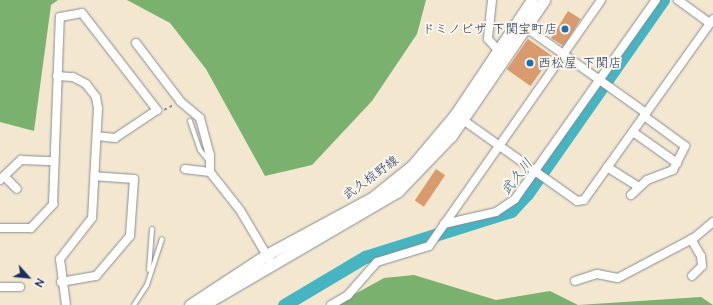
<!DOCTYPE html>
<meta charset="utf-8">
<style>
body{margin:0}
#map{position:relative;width:713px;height:305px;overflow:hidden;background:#f3e8cf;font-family:"Architects Daughter","Klee One",sans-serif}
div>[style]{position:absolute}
.forest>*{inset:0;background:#7ab16e}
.river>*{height:13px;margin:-6.5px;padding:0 6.5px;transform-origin:6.5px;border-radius:6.5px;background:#46b5c1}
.building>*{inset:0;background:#d99a6e;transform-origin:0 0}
.path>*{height:1.5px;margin-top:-0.75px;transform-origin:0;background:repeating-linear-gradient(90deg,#878c96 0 3px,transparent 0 6px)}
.roads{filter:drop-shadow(0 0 1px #878c96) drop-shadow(0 0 1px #878c96)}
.lane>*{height:4px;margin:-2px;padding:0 2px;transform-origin:2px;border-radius:2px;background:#fff}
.street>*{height:8px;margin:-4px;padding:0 4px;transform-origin:4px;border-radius:4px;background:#fff}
.secondary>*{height:11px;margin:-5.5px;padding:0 5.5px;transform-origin:5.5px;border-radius:5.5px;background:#fff}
.dots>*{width:11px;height:11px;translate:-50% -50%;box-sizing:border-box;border:2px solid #fbf7ec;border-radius:50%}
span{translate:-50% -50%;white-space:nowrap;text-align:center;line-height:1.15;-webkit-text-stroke:4px #fbf7ec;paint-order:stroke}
.poi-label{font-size:13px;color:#1b2f5e}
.right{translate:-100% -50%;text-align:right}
.left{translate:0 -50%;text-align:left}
.street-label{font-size:13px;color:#1b2f5e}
.water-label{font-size:14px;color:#2a5e81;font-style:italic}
.north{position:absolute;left:8px;top:257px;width:40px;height:40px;-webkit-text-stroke:3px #fbf7ec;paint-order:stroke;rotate:117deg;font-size:11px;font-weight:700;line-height:16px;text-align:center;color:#1b2f5e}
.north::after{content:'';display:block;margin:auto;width:14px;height:18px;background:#1b2f5e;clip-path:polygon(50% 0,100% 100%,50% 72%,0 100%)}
</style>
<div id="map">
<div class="forest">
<div style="clip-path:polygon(0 0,58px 0,51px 5px,34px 131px,0 122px)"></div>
<div style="clip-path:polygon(127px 0,426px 0,417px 34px,372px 101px,312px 165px,265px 176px,206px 69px,170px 23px)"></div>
<div style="clip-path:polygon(414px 275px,496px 300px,550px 291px,578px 305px,701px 297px,713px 305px,335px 305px,384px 278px)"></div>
</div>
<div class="river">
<div style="left:284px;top:305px;width:94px;rotate:-30.7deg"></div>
<div style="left:365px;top:257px;width:153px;rotate:-17.5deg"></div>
<div style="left:511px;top:211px;width:23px;rotate:-47deg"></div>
<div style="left:527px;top:194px;width:237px;rotate:-55deg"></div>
</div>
<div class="building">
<div style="left:568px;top:11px;width:15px;height:32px;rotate:32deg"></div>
<div style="left:528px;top:39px;width:29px;height:37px;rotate:35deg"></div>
<div style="left:436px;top:169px;width:11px;height:38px;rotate:34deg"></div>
</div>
<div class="path">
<div style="left:164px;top:110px;width:11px;rotate:-27deg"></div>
</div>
<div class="roads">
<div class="lane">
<div style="left:190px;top:121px;width:31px;rotate:71deg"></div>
<div style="left:200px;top:150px;width:14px;rotate:51deg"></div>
<div style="left:149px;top:270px;width:41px;rotate:-85.8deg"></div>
<div style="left:134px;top:305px;width:24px;rotate:-57deg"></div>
<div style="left:147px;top:285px;width:48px;rotate:-71.9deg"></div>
</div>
<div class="street">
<div style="left:492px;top:0;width:39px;rotate:96deg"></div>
<div style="left:488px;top:39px;width:15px;rotate:48deg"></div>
<div style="left:678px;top:0;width:39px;rotate:36deg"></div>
<div style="left:521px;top:24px;width:153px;rotate:35.5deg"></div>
<div style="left:136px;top:43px;width:74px;rotate:52.7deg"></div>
<div style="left:181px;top:102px;width:25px;rotate:40deg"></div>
<div style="left:200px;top:118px;width:38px;rotate:75deg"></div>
<div style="left:210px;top:155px;width:17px;rotate:90deg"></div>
<div style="left:210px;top:172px;width:48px;rotate:51.7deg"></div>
<div style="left:240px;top:210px;width:57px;rotate:59.4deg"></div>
<div style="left:57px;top:76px;width:16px;rotate:4deg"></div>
<div style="left:73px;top:77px;width:15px;rotate:28deg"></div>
<div style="left:86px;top:84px;width:16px;rotate:52deg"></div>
<div style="left:96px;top:97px;width:11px;rotate:80deg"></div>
<div style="left:98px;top:108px;width:110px;rotate:93.1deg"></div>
<div style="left:92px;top:218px;width:52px;rotate:128deg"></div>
<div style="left:60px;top:259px;width:46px;rotate:82.6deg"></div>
<div style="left:463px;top:120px;width:140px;rotate:35.4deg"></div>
<div style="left:577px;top:201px;width:7px;rotate:-8deg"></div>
<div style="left:584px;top:200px;width:222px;rotate:-54.5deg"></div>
<div style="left:633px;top:132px;width:54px;rotate:35.2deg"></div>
<div style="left:607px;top:167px;width:36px;rotate:32deg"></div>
<div style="left:185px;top:169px;width:25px;rotate:7deg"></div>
<div style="left:4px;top:176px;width:18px;rotate:45deg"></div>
<div style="left:0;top:180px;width:29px;rotate:-44deg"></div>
<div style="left:21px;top:160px;width:33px;rotate:2deg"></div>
<div style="left:631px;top:195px;width:22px;rotate:-43deg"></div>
<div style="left:647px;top:180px;width:28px;rotate:-21deg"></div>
<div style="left:673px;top:170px;width:27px;rotate:-63deg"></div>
<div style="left:685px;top:146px;width:51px;rotate:-143.8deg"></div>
<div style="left:444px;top:224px;width:53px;rotate:-13deg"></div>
<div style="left:496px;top:212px;width:23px;rotate:-34deg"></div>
<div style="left:515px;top:199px;width:244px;rotate:-54.7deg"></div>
<div style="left:0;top:228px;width:31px"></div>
<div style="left:31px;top:228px;width:33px;rotate:-47deg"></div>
<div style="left:53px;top:204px;width:187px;rotate:-87.9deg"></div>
<div style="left:60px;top:17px;width:22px;rotate:-10deg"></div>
<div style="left:82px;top:13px;width:123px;rotate:52.3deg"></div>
<div style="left:157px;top:110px;width:50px;rotate:146.3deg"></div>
<div style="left:115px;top:138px;width:18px;rotate:-174deg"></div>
<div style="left:691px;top:239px;width:20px;rotate:60deg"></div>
<div style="left:701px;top:256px;width:10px;rotate:84deg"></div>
<div style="left:702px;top:266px;width:14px;rotate:135deg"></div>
<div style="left:575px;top:281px;width:23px;rotate:-18deg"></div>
<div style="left:597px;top:274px;width:21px;rotate:11deg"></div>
<div style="left:618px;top:278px;width:86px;rotate:-27.8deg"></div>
<div style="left:694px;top:238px;width:25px;rotate:-40deg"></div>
<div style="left:61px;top:282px;width:36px;rotate:-10deg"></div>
<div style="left:96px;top:276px;width:52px;rotate:-49.6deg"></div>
<div style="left:130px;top:236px;width:57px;rotate:-86deg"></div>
<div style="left:134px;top:179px;width:39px;rotate:-176deg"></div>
<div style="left:0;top:287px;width:20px"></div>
<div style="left:331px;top:305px;width:20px;rotate:-30deg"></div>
<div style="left:348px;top:295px;width:44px;rotate:-48.7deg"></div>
<div style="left:377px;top:262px;width:54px;rotate:-17.1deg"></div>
<div style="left:429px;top:246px;width:300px;rotate:-55deg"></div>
</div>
<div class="secondary">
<div style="left:190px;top:305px;width:91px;rotate:-33.3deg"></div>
<div style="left:266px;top:255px;width:120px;rotate:-28.3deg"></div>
<div style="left:372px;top:198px;width:51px;rotate:-38.7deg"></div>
<div style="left:412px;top:166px;width:67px;rotate:-49.9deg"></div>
<div style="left:455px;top:115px;width:138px;rotate:-56.2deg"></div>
<div style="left:203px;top:305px;width:226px;rotate:-30.3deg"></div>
<div style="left:398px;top:191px;width:76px;rotate:-46.1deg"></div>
<div style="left:451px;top:136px;width:165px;rotate:-55.6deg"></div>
</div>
</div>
<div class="dots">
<div style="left:565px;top:29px;background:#1f6fb2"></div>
<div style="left:530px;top:63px;background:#1f6fb2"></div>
</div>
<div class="poi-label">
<span class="right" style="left:557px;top:29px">ドミノピザ 下関宝町店</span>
<span class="left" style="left:538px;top:63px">西松屋 下関店</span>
</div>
<div class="street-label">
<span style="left:371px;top:178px;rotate:-36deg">武久椋野線</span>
</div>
<div class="water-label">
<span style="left:517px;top:177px;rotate:-52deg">武久川</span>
</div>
<div class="north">N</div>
</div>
